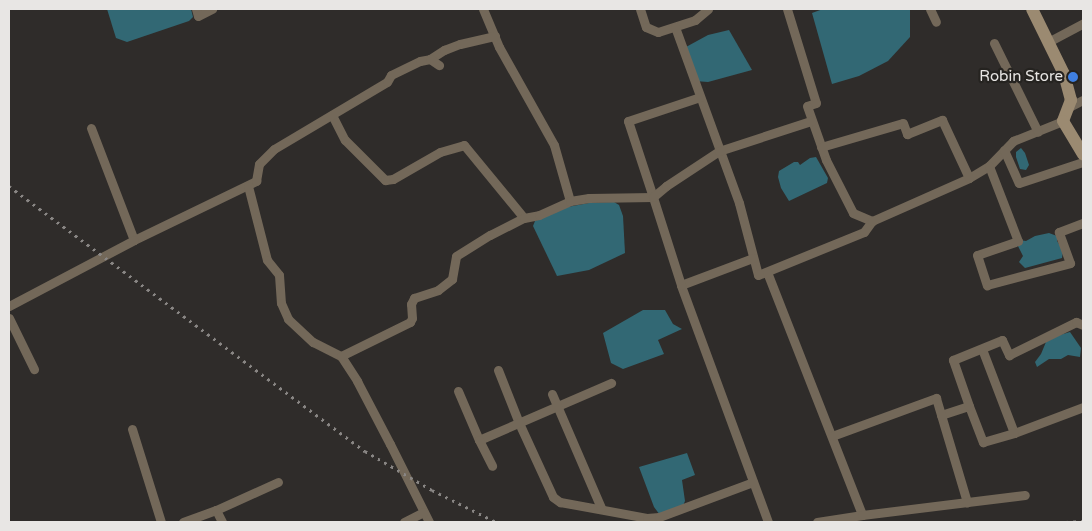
<!DOCTYPE html>
<style>
body{margin:0}
#map{position:relative;width:1092px;height:531px;overflow:hidden;background:#2f2c2a;font-family:"Varela Round",sans-serif}
div>[style]{position:absolute}
.water>*{inset:0;background:#326874}
.street>*{height:9px;margin:-4.5px;padding:0 4.5px;transform-origin:4.5px;border-radius:4.5px;background:#736859}
.secondary>*{height:12px;margin:-6px;padding:0 6px;transform-origin:6px;border-radius:6px;background:#9b8a71}
.rail>*{height:2.5px;margin-top:-1.25px;transform-origin:0;background:repeating-linear-gradient(90deg,#898684 0 2.5px,transparent 0 7.5px)}
.dots>*{width:14px;height:14px;translate:-50% -50%;box-sizing:border-box;border:2px solid #252320;border-radius:50%}
span{translate:-50% -50%;white-space:nowrap;text-align:center;line-height:1.15;-webkit-text-stroke:4.5px #252320;paint-order:stroke}
.poi-label{font-size:15px;color:#e8e6e4}
.right{translate:-100% -50%;text-align:right}
.frame{position:absolute;inset:0;border:10px solid #e8e6e4;pointer-events:none}
</style>
<div id="map">
<div class="water">
<div style="clip-path:polygon(107px 9px,191px 9px,193px 17px,189px 21px,127px 42px,116px 38px)"></div>
<div style="clip-path:polygon(823px 9px,910px 9px,910px 37px,888px 61px,859px 76px,832px 84px,812px 13px)"></div>
<div style="clip-path:polygon(729px 30px,752px 70px,708px 82px,695px 81px,686px 47px,708px 35px)"></div>
<div style="clip-path:polygon(1021px 148px,1025px 153px,1029px 165px,1026px 170px,1020px 169px,1016px 157px,1016px 152px)"></div>
<div style="clip-path:polygon(816px 157px,828px 178px,827px 183px,789px 201px,781px 188px,778px 177px,779px 171px,794px 162px,798px 162px,800px 165px,810px 158px)"></div>
<div style="clip-path:polygon(614px 202px,619px 205px,623px 216px,625px 253px,589px 270px,557px 276px,533px 226px,535px 221px,562px 208px,589px 203px)"></div>
<div style="clip-path:polygon(1049px 233px,1057px 236px,1057px 241px,1063px 250px,1062px 258px,1025px 268px,1019px 262px,1023px 256px,1017px 244px,1019px 240px,1026px 241px,1035px 236px)"></div>
<div style="clip-path:polygon(643px 310px,665px 310px,673px 324px,682px 329px,658px 340px,664px 354px,623px 369px,611px 363px,603px 333px)"></div>
<div style="clip-path:polygon(1070px 332px,1081px 348px,1080px 357px,1068px 355px,1061px 359px,1049px 359px,1037px 367px,1035px 362px,1041px 354px,1046px 342px,1053px 337px)"></div>
<div style="clip-path:polygon(687px 453px,695px 475px,682px 480px,685px 501px,682px 508px,660px 515px,654px 507px,639px 467px)"></div>
</div>
<div class="street">
<div style="left:196px;top:9px;width:7px;rotate:74deg"></div>
<div style="left:198px;top:16px;width:16px;rotate:-27deg"></div>
<div style="left:483px;top:9px;width:41px;rotate:67.2deg"></div>
<div style="left:499px;top:47px;width:112px;rotate:60.7deg"></div>
<div style="left:554px;top:145px;width:58px;rotate:74.1deg"></div>
<div style="left:640px;top:9px;width:19px;rotate:72deg"></div>
<div style="left:646px;top:27px;width:13px;rotate:23deg"></div>
<div style="left:658px;top:32px;width:39px;rotate:-18deg"></div>
<div style="left:695px;top:20px;width:17px;rotate:-40deg"></div>
<div style="left:787px;top:9px;width:98px;rotate:72.9deg"></div>
<div style="left:816px;top:103px;width:9px;rotate:162deg"></div>
<div style="left:807px;top:106px;width:57px;rotate:70.6deg"></div>
<div style="left:826px;top:160px;width:59px;rotate:63deg"></div>
<div style="left:853px;top:213px;width:21px;rotate:23deg"></div>
<div style="left:930px;top:9px;width:14px;rotate:65deg"></div>
<div style="left:675px;top:27px;width:187px;rotate:70deg"></div>
<div style="left:739px;top:203px;width:74px;rotate:75.2deg"></div>
<div style="left:758px;top:275px;width:114px;rotate:-22.1deg"></div>
<div style="left:864px;top:232px;width:14px;rotate:-54deg"></div>
<div style="left:872px;top:221px;width:106px;rotate:-23.9deg"></div>
<div style="left:969px;top:178px;width:23px;rotate:-31deg"></div>
<div style="left:989px;top:166px;width:35px;rotate:-46deg"></div>
<div style="left:1013px;top:141px;width:54px;rotate:-21.8deg"></div>
<div style="left:1048px;top:42px;width:40px;rotate:-28deg"></div>
<div style="left:994px;top:43px;width:99px;rotate:63.7deg"></div>
<div style="left:430px;top:59px;width:17px;rotate:-33deg"></div>
<div style="left:444px;top:50px;width:17px;rotate:-21deg"></div>
<div style="left:460px;top:44px;width:36px;rotate:-13deg"></div>
<div style="left:1071px;top:106px;width:13px;rotate:-27deg"></div>
<div style="left:332px;top:115px;width:28px;rotate:63deg"></div>
<div style="left:345px;top:140px;width:57px;rotate:45deg"></div>
<div style="left:385px;top:180px;width:8px;rotate:-7deg"></div>
<div style="left:393px;top:179px;width:54px;rotate:-29.9deg"></div>
<div style="left:440px;top:152px;width:25px;rotate:-16deg"></div>
<div style="left:464px;top:145px;width:94px;rotate:50.6deg"></div>
<div style="left:91px;top:128px;width:120px;rotate:69deg"></div>
<div style="left:134px;top:240px;width:136px;rotate:-25.8deg"></div>
<div style="left:256px;top:181px;width:17px;rotate:-80deg"></div>
<div style="left:259px;top:164px;width:21px;rotate:-45deg"></div>
<div style="left:274px;top:149px;width:131px;rotate:-30.7deg"></div>
<div style="left:387px;top:82px;width:8px;rotate:-60deg"></div>
<div style="left:391px;top:75px;width:32px;rotate:-26deg"></div>
<div style="left:420px;top:61px;width:10px;rotate:-11deg"></div>
<div style="left:430px;top:59px;width:11px;rotate:34deg"></div>
<div style="left:821px;top:147px;width:85px;rotate:-16.3deg"></div>
<div style="left:903px;top:123px;width:12px;rotate:70deg"></div>
<div style="left:907px;top:134px;width:38px;rotate:-22deg"></div>
<div style="left:942px;top:120px;width:64px;rotate:65deg"></div>
<div style="left:1004px;top:150px;width:36px;rotate:66deg"></div>
<div style="left:1019px;top:183px;width:67px;rotate:-18.2deg"></div>
<div style="left:989px;top:166px;width:80px;rotate:68.9deg"></div>
<div style="left:1018px;top:241px;width:43px;rotate:161.1deg"></div>
<div style="left:977px;top:255px;width:32px;rotate:72deg"></div>
<div style="left:987px;top:285px;width:86px;rotate:-14.8deg"></div>
<div style="left:1070px;top:263px;width:33px;rotate:-110deg"></div>
<div style="left:1059px;top:232px;width:26px;rotate:-21deg"></div>
<div style="left:248px;top:186px;width:76px;rotate:75.6deg"></div>
<div style="left:267px;top:260px;width:19px;rotate:51deg"></div>
<div style="left:279px;top:275px;width:28px;rotate:86deg"></div>
<div style="left:281px;top:303px;width:17px;rotate:66deg"></div>
<div style="left:288px;top:319px;width:34px;rotate:43deg"></div>
<div style="left:313px;top:342px;width:31px;rotate:27deg"></div>
<div style="left:341px;top:356px;width:30px;rotate:57deg"></div>
<div style="left:357px;top:381px;width:71px;rotate:62.4deg"></div>
<div style="left:390px;top:444px;width:87px;rotate:63.4deg"></div>
<div style="left:767px;top:272px;width:261px;rotate:68.6deg"></div>
<div style="left:681px;top:285px;width:77px;rotate:-20.6deg"></div>
<div style="left:9px;top:306px;width:141px;rotate:-27.8deg"></div>
<div style="left:9px;top:318px;width:57px;rotate:63.9deg"></div>
<div style="left:982px;top:349px;width:90px;rotate:69.1deg"></div>
<div style="left:1014px;top:433px;width:74px;rotate:-20.6deg"></div>
<div style="left:341px;top:356px;width:77px;rotate:-26.2deg"></div>
<div style="left:410px;top:322px;width:4px;rotate:-63deg"></div>
<div style="left:412px;top:318px;width:14px;rotate:-94deg"></div>
<div style="left:411px;top:304px;width:7px;rotate:-63deg"></div>
<div style="left:414px;top:298px;width:25px;rotate:-18deg"></div>
<div style="left:438px;top:290px;width:18px;rotate:-38deg"></div>
<div style="left:452px;top:279px;width:23px;rotate:-80deg"></div>
<div style="left:456px;top:256px;width:40px;rotate:-32deg"></div>
<div style="left:490px;top:235px;width:38px;rotate:-27deg"></div>
<div style="left:524px;top:218px;width:15px;rotate:-11deg"></div>
<div style="left:539px;top:215px;width:34px;rotate:-24deg"></div>
<div style="left:570px;top:201px;width:19px;rotate:-9deg"></div>
<div style="left:589px;top:198px;width:64px;rotate:-0.9deg"></div>
<div style="left:653px;top:197px;width:80px;rotate:-108.2deg"></div>
<div style="left:628px;top:121px;width:76px;rotate:-18.4deg"></div>
<div style="left:498px;top:370px;width:57px;rotate:68.4deg"></div>
<div style="left:519px;top:423px;width:81px;rotate:65.3deg"></div>
<div style="left:553px;top:497px;width:9px;rotate:36deg"></div>
<div style="left:560px;top:502px;width:88px;rotate:10.4deg"></div>
<div style="left:647px;top:518px;width:12px;rotate:-5deg"></div>
<div style="left:659px;top:517px;width:100px;rotate:-20.4deg"></div>
<div style="left:458px;top:391px;width:53px;rotate:66.8deg"></div>
<div style="left:479px;top:440px;width:144px;rotate:-23.4deg"></div>
<div style="left:552px;top:394px;width:124px;rotate:66.7deg"></div>
<div style="left:969px;top:406px;width:39px;rotate:69deg"></div>
<div style="left:983px;top:442px;width:32px;rotate:-16deg"></div>
<div style="left:941px;top:415px;width:29px;rotate:-18deg"></div>
<div style="left:969px;top:406px;width:49px;rotate:-109.2deg"></div>
<div style="left:953px;top:360px;width:53px;rotate:-22.2deg"></div>
<div style="left:1002px;top:340px;width:17px;rotate:65deg"></div>
<div style="left:1009px;top:355px;width:75px;rotate:-26.2deg"></div>
<div style="left:1076px;top:322px;width:8px;rotate:23deg"></div>
<div style="left:132px;top:429px;width:97px;rotate:72.7deg"></div>
<div style="left:832px;top:436px;width:111px;rotate:-20.1deg"></div>
<div style="left:936px;top:398px;width:109px;rotate:73.4deg"></div>
<div style="left:479px;top:440px;width:29px;rotate:63deg"></div>
<div style="left:216px;top:510px;width:68px;rotate:-24.3deg"></div>
<div style="left:183px;top:522px;width:35px;rotate:-20deg"></div>
<div style="left:216px;top:510px;width:13px;rotate:63deg"></div>
<div style="left:404px;top:522px;width:22px;rotate:-27deg"></div>
<div style="left:768px;top:522px;width:252px;rotate:-110.2deg"></div>
<div style="left:681px;top:285px;width:92px;rotate:-107.7deg"></div>
<div style="left:653px;top:197px;width:17px;rotate:-40deg"></div>
<div style="left:666px;top:186px;width:64px;rotate:-33.4deg"></div>
<div style="left:719px;top:151px;width:97px;rotate:-18.1deg"></div>
<div style="left:817px;top:522px;width:46px;rotate:-8.8deg"></div>
<div style="left:862px;top:515px;width:164px;rotate:-7deg"></div>
</div>
<div class="secondary">
<div style="left:1032px;top:9px;width:72px;rotate:63.8deg"></div>
<div style="left:1064px;top:74px;width:27px;rotate:75deg"></div>
<div style="left:1071px;top:100px;width:22px;rotate:111deg"></div>
<div style="left:1063px;top:121px;width:39px;rotate:59deg"></div>
</div>
<div class="rail">
<div style="left:9px;top:186px;width:444px;rotate:36.7deg"></div>
<div style="left:365px;top:451px;width:78px;rotate:30.2deg"></div>
<div style="left:432px;top:490px;width:72px;rotate:26.6deg"></div>
<div style="left:1066px;top:522px;width:17px;rotate:-3deg"></div>
</div>
<div class="dots">
<div style="left:1073px;top:77px;background:#3f7fe0"></div>
</div>
<div class="poi-label">
<span class="right" style="left:1063px;top:77px">Robin Store</span>
</div>
<div class="frame"></div>
</div>
